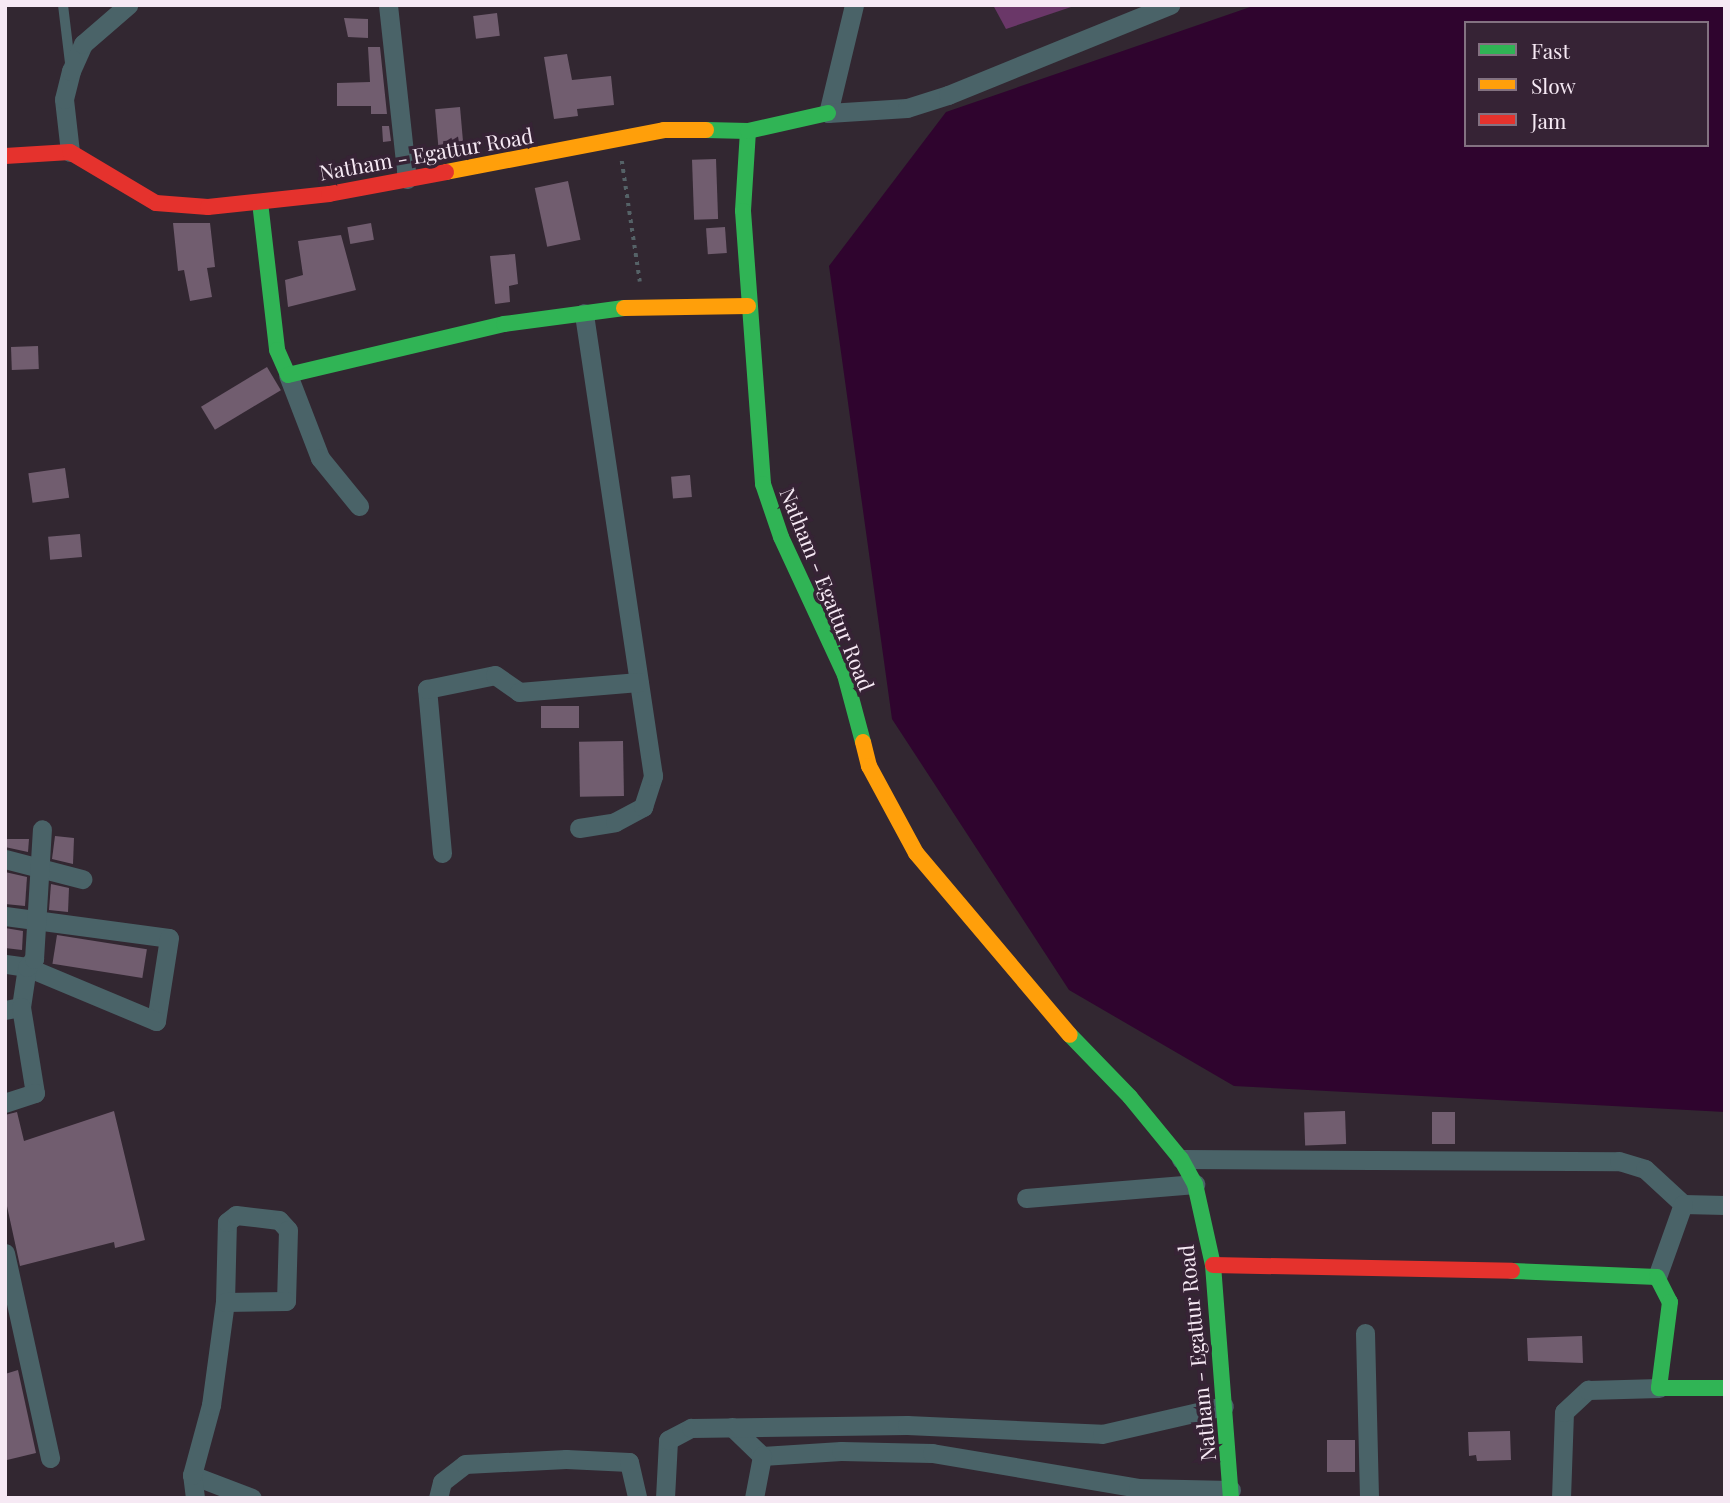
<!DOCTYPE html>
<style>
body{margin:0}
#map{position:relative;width:1730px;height:1503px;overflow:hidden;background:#322731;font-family:"Playfair Display",serif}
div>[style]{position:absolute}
.green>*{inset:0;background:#6a3768}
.water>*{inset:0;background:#2f042e}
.building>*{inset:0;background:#715d6f;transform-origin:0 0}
.path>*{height:3.5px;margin-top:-1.75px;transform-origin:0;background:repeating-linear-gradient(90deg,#556267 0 3.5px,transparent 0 8.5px)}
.lane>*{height:10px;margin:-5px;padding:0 5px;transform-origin:5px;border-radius:5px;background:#4a6368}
.street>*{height:19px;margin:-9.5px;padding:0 9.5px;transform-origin:9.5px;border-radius:9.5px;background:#4a6368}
.fast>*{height:16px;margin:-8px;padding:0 8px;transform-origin:8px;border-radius:8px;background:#30b455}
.slow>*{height:16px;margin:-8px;padding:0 8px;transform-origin:8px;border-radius:8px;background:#ff9f0a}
.jam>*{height:16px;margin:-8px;padding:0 8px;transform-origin:8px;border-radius:8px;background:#e5322d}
span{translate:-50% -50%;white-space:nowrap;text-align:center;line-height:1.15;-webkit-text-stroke:7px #362335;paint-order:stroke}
.street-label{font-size:21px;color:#f6e9f4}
.frame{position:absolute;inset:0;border:7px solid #f6e9f4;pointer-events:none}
.legend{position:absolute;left:1464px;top:21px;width:245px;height:126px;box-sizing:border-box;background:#362335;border:2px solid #837281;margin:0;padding:9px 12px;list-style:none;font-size:21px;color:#f6e9f4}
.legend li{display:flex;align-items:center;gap:14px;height:35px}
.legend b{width:35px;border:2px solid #837281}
</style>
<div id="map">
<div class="green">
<div style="clip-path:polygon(993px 5px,1077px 5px,1006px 29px)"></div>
</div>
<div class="water">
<div style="clip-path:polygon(evenodd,1256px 5px,1725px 5px,1725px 1112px,1234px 1086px,1069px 990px,892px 719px,829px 266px,946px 112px,1256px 5px,1466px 23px,1707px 23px,1707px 145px,1466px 145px,1466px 23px)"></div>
</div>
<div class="building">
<div style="left:497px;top:13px;width:23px;height:24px;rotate:83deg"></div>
<div style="clip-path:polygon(344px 18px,368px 19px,368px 38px,348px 37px)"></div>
<div style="clip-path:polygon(368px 47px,380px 47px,387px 114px,371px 114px,371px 106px,337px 106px,337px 83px,370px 82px)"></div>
<div style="clip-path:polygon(567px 54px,572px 80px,611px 76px,614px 105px,577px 109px,578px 116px,554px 119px,544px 57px)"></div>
<div style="left:460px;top:107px;width:37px;height:25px;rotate:85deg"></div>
<div style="clip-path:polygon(382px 126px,389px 126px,391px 141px,383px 142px)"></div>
<div style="left:716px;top:159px;width:60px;height:24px;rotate:88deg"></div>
<div style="left:568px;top:181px;width:60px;height:34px;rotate:78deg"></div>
<div style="clip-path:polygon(173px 223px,210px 223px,215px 267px,207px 268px,212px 297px,190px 301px,184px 270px,178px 271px)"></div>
<div style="left:371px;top:223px;width:17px;height:24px;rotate:80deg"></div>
<div style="left:725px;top:227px;width:26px;height:19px;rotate:86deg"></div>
<div style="clip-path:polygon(341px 235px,356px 290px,288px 307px,285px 280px,303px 275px,298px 241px)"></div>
<div style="clip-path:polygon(515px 254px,518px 284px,509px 286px,510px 302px,495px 304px,490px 256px)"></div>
<div style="left:38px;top:346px;width:23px;height:27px;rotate:88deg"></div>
<div style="left:267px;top:367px;width:27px;height:77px;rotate:59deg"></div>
<div style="left:65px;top:468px;width:30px;height:37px;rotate:82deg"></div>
<div style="left:690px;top:475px;width:22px;height:19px;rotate:85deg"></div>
<div style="left:80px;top:534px;width:23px;height:32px;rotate:85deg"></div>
<div style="left:541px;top:706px;width:38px;height:22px"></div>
<div style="left:623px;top:741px;width:55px;height:44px;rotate:89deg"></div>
<div style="clip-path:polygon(55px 836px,74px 838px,73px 864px,52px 859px)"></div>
<div style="clip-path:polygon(5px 839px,29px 839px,28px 852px,5px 847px)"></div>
<div style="clip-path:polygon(5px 872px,27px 877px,25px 906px,5px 904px)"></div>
<div style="clip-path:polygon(51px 884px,69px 888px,68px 912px,49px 910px)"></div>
<div style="clip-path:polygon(5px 928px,23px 931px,22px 950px,5px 948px)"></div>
<div style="left:57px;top:935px;width:91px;height:29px;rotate:9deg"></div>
<div style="clip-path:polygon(114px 1111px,145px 1240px,115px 1248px,114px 1242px,20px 1266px,5px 1197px,5px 1115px,17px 1112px,24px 1141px)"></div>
<div style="left:1345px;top:1111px;width:33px;height:41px;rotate:88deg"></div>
<div style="left:1455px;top:1112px;width:32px;height:23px;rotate:90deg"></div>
<div style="clip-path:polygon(1582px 1336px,1583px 1363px,1528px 1361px,1527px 1338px)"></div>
<div style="clip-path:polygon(18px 1370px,36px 1453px,7px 1460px,5px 1374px)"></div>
<div style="clip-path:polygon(1510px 1431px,1511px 1460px,1477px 1461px,1476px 1455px,1469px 1456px,1468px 1432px)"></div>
<div style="left:1327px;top:1440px;width:28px;height:32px"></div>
</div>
<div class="path">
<div style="left:622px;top:161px;width:122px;rotate:81.5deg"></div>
</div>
<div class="lane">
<div style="left:63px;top:5px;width:58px;rotate:83.1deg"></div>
</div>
<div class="street">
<div style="left:388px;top:5px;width:175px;rotate:83.8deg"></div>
<div style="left:854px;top:5px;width:111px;rotate:103.5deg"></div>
<div style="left:828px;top:113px;width:79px;rotate:-3.6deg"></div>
<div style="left:907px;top:108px;width:43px;rotate:-17.6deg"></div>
<div style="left:948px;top:95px;width:240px;rotate:-22.1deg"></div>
<div style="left:70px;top:152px;width:53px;rotate:-96.5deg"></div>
<div style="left:64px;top:99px;width:29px;rotate:-76deg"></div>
<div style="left:71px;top:71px;width:30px;rotate:-66deg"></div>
<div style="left:83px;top:44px;width:60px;rotate:-40.9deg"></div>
<div style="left:288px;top:375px;width:89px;rotate:68.9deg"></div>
<div style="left:320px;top:458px;width:62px;rotate:50.9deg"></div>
<div style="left:579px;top:828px;width:36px;rotate:-9deg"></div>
<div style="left:615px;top:822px;width:32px;rotate:-28deg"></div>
<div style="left:643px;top:807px;width:33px;rotate:-72deg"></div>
<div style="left:653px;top:776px;width:468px;rotate:-98.5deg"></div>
<div style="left:442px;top:853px;width:165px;rotate:-95.2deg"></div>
<div style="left:427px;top:689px;width:69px;rotate:-11.6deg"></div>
<div style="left:495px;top:675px;width:29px;rotate:35deg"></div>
<div style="left:519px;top:692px;width:120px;rotate:-4.8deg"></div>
<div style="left:5px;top:859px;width:80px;rotate:14.6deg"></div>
<div style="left:5px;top:916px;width:165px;rotate:7.6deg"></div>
<div style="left:169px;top:938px;width:84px;rotate:98.9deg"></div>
<div style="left:156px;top:1021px;width:140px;rotate:-157.3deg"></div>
<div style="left:27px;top:967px;width:22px;rotate:-172deg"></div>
<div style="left:21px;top:1007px;width:40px;rotate:-81.5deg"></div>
<div style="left:27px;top:967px;width:11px;rotate:-49deg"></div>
<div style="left:34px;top:959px;width:130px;rotate:-86.5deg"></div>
<div style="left:5px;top:1010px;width:16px;rotate:-11deg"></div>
<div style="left:21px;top:1007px;width:87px;rotate:80.8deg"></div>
<div style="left:35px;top:1093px;width:32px;rotate:162deg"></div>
<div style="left:1181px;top:1159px;width:438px;rotate:0.3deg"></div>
<div style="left:1619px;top:1161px;width:27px;rotate:17deg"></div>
<div style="left:1645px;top:1169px;width:52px;rotate:42.6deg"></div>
<div style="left:1683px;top:1204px;width:42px;rotate:1.4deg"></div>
<div style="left:1026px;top:1198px;width:170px;rotate:-4.7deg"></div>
<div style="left:5px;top:1253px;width:210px;rotate:77.6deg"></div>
<div style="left:1657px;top:1277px;width:77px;rotate:-70.4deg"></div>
<div style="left:1365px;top:1333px;width:165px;rotate:88.6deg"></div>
<div style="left:732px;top:1427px;width:42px;rotate:44deg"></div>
<div style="left:762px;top:1456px;width:79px;rotate:-3.6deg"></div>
<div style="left:841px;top:1451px;width:91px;rotate:1.3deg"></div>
<div style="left:932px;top:1453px;width:209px;rotate:9.6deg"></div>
<div style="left:1138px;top:1488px;width:93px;rotate:1.2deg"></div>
<div style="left:192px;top:1475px;width:64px;rotate:21deg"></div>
<div style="left:195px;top:1498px;width:23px;rotate:-97deg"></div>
<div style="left:192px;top:1475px;width:73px;rotate:-74.8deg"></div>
<div style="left:211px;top:1405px;width:104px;rotate:-82.3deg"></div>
<div style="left:225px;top:1302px;width:80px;rotate:-88.6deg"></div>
<div style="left:227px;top:1222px;width:11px;rotate:-38deg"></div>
<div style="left:236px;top:1215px;width:43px;rotate:6.6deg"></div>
<div style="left:279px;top:1220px;width:13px;rotate:48deg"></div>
<div style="left:288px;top:1230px;width:71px;rotate:91.6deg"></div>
<div style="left:286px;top:1301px;width:61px;rotate:179.1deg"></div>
<div style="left:438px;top:1498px;width:16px;rotate:-76deg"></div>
<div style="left:442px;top:1482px;width:29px;rotate:-38deg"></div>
<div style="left:465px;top:1464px;width:101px;rotate:-2.8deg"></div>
<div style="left:566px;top:1459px;width:63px;rotate:2.7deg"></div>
<div style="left:629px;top:1462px;width:37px;rotate:77deg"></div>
<div style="left:665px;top:1498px;width:58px;rotate:-87deg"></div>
<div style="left:668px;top:1440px;width:26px;rotate:-28deg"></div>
<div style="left:691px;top:1428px;width:216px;rotate:-0.8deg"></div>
<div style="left:907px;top:1425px;width:195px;rotate:2.6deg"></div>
<div style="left:1102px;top:1434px;width:125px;rotate:-12.9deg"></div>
<div style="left:754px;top:1498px;width:43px;rotate:-79.2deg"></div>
<div style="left:1561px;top:1498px;width:86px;rotate:-88deg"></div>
<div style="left:1564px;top:1412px;width:33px;rotate:-43deg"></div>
<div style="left:1588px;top:1390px;width:71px;rotate:-1.6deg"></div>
</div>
<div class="fast">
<div style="left:706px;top:130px;width:42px;rotate:1.4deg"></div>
<div style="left:748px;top:131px;width:80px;rotate:93.6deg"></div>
<div style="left:743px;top:211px;width:274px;rotate:85.8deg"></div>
<div style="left:763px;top:484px;width:56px;rotate:71.2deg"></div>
<div style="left:781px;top:537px;width:152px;rotate:65.1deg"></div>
<div style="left:845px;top:675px;width:69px;rotate:75deg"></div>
<div style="left:748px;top:131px;width:82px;rotate:-12.7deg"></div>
<div style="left:260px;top:202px;width:149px;rotate:83.4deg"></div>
<div style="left:277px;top:350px;width:27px;rotate:66deg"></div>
<div style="left:288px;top:375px;width:222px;rotate:-13.3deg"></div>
<div style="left:504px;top:324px;width:121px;rotate:-7.6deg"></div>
<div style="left:1070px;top:1035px;width:86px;rotate:45.9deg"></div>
<div style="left:1130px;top:1097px;width:80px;rotate:50.6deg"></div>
<div style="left:1181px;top:1159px;width:29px;rotate:61deg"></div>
<div style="left:1195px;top:1184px;width:83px;rotate:77.5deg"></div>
<div style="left:1213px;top:1265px;width:234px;rotate:85.6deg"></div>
<div style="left:1512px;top:1271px;width:145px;rotate:2.4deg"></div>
<div style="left:1657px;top:1277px;width:28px;rotate:63deg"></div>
<div style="left:1670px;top:1302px;width:87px;rotate:97.3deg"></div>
<div style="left:1659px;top:1388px;width:66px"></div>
</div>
<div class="slow">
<div style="left:446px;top:172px;width:222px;rotate:-10.9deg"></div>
<div style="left:664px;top:130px;width:42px"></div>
<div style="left:624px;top:308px;width:124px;rotate:-0.9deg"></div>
<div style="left:863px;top:742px;width:25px;rotate:76deg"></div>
<div style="left:869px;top:766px;width:99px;rotate:61.6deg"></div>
<div style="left:916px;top:853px;width:238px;rotate:49.8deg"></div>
</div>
<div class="jam">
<div style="left:5px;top:156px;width:65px;rotate:-3.5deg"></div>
<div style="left:70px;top:152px;width:100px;rotate:30.7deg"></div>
<div style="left:156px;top:203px;width:52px;rotate:4.4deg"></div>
<div style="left:208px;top:207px;width:122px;rotate:-6.1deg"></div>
<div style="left:329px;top:194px;width:119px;rotate:-10.6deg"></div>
<div style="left:1213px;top:1265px;width:299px;rotate:1.1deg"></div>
</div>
<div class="street-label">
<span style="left:426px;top:153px;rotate:-10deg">Natham - Egattur Road</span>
<span style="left:828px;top:589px;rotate:68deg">Natham - Egattur Road</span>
<span style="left:1196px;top:1353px;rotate:-96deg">Natham - Egattur Road</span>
</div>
<div class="frame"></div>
<ul class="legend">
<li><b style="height:9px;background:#30b455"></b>Fast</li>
<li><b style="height:9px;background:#ff9f0a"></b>Slow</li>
<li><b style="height:9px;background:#e5322d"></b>Jam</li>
</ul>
</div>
